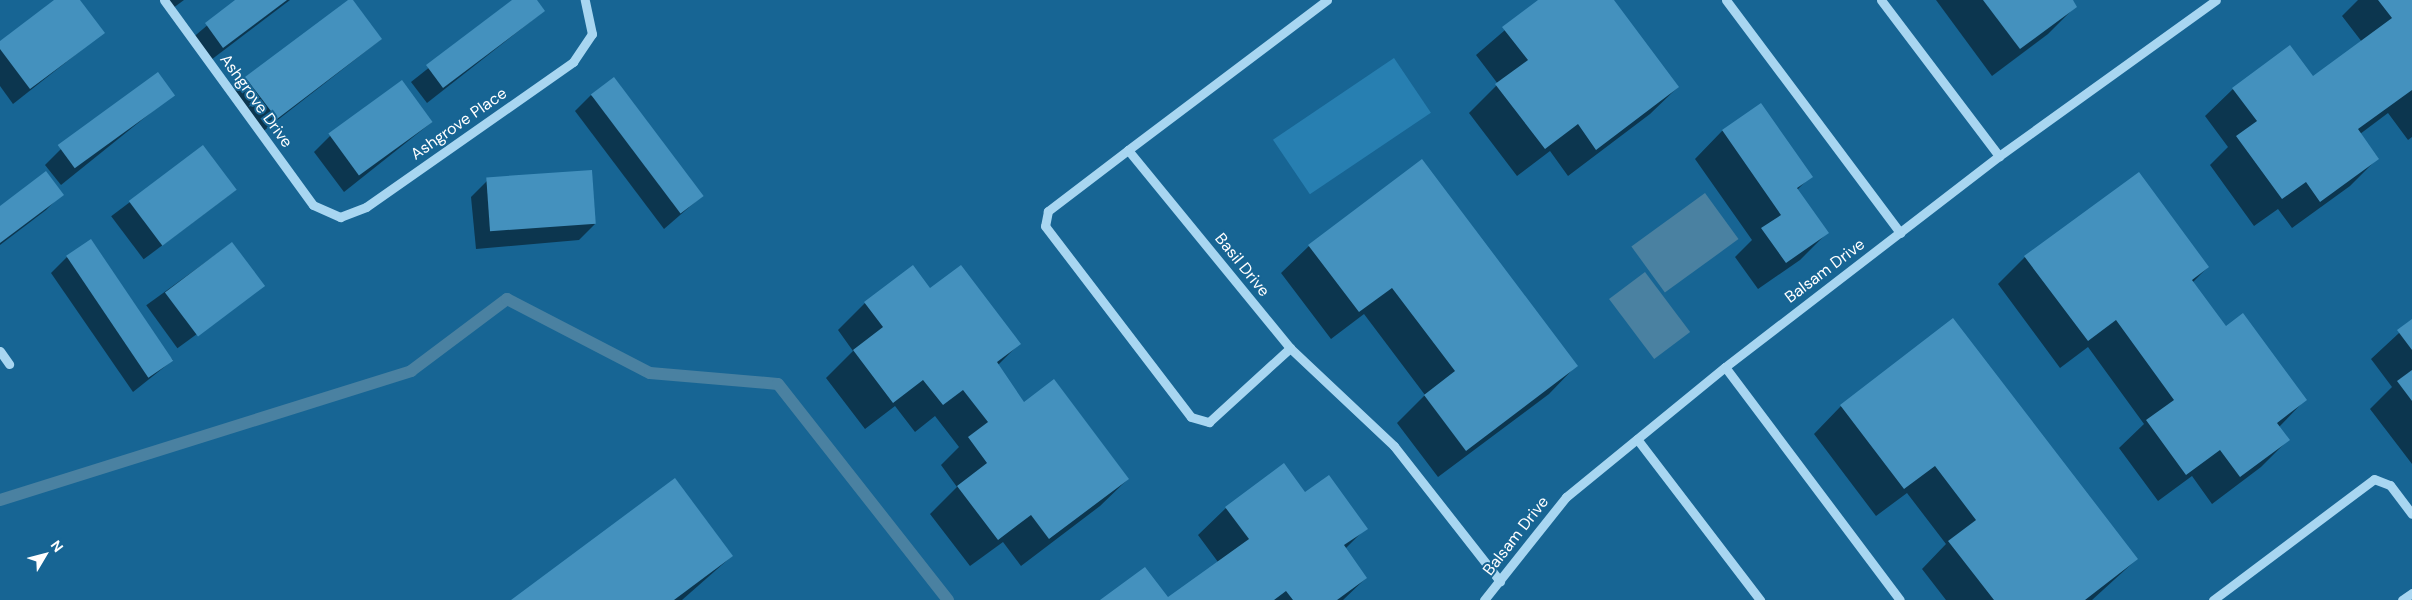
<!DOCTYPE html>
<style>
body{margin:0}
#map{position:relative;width:2412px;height:600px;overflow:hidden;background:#176594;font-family:"DM Sans",sans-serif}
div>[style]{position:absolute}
.green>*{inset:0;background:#277fb1;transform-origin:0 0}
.water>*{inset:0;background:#4a81a1;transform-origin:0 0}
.shadow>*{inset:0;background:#0007;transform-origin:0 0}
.stream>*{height:12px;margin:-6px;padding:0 6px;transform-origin:6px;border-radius:6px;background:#4a81a1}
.building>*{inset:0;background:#4491be;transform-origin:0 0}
.minor>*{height:9px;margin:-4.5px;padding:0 4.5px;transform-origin:4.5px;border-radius:4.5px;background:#a8d6f1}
span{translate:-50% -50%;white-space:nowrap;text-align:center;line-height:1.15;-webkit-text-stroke:4px #176594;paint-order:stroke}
.street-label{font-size:16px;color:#fff}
.north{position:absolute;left:20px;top:530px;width:50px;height:50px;-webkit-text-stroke:4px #176594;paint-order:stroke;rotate:53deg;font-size:14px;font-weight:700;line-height:20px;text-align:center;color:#fff}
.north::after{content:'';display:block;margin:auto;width:18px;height:22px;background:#fff;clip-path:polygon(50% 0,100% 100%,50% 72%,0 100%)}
</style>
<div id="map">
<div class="green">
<div style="left:1394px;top:58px;width:66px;height:146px;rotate:56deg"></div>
</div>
<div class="water">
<div style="left:1705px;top:193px;width:57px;height:91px;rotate:54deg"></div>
<div style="left:1645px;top:272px;width:75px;height:45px;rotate:53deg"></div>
</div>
<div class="shadow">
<div style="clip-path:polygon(56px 0,79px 0,103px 33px,13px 104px,0 86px,0 42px)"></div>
<div style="clip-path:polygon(161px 0,184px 0,169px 11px)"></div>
<div style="clip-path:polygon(237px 0,290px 0,207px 63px,190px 40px)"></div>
<div style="left:350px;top:0;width:50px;height:152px;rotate:52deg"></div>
<div style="clip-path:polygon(514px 0,536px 0,544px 11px,427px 103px,411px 82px)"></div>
<div style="clip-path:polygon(1540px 0,1612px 0,1678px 87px,1650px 114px,1568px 176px,1550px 151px,1517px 176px,1469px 113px,1498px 84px,1476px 55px)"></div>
<div style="clip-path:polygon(1936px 0,2071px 0,2076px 6px,2048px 34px,1992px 76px)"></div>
<div style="clip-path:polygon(2358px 0,2412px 0,2412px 137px,2408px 140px,2388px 113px,2360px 134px,2378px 158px,2350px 186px,2292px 228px,2278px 209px,2254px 226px,2210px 165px,2228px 147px,2205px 116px,2233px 89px,2312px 78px,2362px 42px,2342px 16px)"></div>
<div style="clip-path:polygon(174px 94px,61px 185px,45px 165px,61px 149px)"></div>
<div style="clip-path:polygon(591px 95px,702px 196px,664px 229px,575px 111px)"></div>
<div style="clip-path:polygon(1760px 105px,1811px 176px,1797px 190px,1827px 233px,1800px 260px,1758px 289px,1735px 257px,1752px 240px,1695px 159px,1722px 131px)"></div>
<div style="clip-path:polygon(432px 122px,344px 192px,314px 152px,330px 136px)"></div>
<div style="left:203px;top:147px;width:54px;height:115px;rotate:53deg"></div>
<div style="clip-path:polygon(1422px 161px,1576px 366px,1549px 394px,1438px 477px,1397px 423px,1425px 395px,1364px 314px,1331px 339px,1281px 273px,1309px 246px)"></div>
<div style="clip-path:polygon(487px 181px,595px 224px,579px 240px,476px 249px,471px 197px)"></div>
<div style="clip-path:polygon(62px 194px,46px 210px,0 245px,0 207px)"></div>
<div style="left:232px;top:243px;width:53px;height:106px;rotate:54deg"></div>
<div style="clip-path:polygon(67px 257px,173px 360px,133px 392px,51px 273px)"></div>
<div style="clip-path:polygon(2025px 257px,2208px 267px,2192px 283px,2225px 328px,2305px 400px,2279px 427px,2288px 440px,2261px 467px,2212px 504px,2192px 476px,2158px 501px,2119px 448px,2144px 424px,2088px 347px,2060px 368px,1998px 284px)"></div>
<div style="clip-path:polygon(930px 289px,1019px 344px,998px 365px,1024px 404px,1128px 479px,1100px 506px,1021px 566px,1003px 542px,970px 566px,930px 514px,957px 487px,941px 465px,959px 447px,935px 416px,915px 432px,895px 406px,865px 429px,826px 378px,853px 351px,838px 330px,865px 303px)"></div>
<div style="clip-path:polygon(2412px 321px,2412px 464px,2370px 409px,2392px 387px,2371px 359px)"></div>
<div style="clip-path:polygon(1841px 406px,2137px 559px,2092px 600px,1946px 600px,1922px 569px,1946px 544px,1907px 493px,1876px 516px,1814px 434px)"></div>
<div style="clip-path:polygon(1305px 494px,1366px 528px,1345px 549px,1366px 578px,1343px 600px,1102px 600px,1167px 599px,1218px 562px,1198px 535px,1226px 508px)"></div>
<div style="clip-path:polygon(732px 556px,682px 600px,513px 600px)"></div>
</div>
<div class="stream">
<div style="left:0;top:500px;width:431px;rotate:-17.4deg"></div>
<div style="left:411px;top:371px;width:120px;rotate:-36.9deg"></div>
<div style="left:507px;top:299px;width:161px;rotate:27.4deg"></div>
<div style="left:650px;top:373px;width:128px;rotate:4.9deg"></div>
<div style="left:778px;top:384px;width:275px;rotate:51.8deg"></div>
</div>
<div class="building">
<div style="clip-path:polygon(54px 0,80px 0,105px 33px,30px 89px,0 49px,0 41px)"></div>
<div style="clip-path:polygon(235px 0,287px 0,223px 48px,205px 23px)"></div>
<div style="clip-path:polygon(348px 0,353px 0,382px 39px,277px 119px,245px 77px)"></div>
<div style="clip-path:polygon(512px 0,537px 0,545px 11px,443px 88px,426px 65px)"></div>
<div style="clip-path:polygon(1538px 0,1614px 0,1679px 87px,1596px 150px,1578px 124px,1545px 149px,1495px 84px,1528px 60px,1502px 27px)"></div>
<div style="clip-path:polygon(1983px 0,2073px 0,2077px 7px,2020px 49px)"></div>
<div style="clip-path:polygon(2378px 0,2412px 0,2412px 90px,2358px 129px,2379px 159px,2320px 202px,2306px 182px,2282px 199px,2236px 136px,2257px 121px,2232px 88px,2290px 45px,2313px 76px,2392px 18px)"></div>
<div style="left:158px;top:72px;width:29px;height:124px;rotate:54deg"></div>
<div style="left:614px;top:77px;width:149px;height:29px;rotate:53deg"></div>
<div style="left:402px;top:80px;width:52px;height:91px;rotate:54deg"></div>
<div style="clip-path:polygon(1761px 103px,1813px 177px,1797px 188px,1829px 233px,1786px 263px,1761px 228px,1781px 215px,1722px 130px)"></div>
<div style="left:203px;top:145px;width:56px;height:93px;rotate:53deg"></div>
<div style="clip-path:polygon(1422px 159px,1578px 366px,1466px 451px,1424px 395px,1455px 371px,1392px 288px,1359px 312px,1308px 245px)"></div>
<div style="left:592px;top:170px;width:54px;height:106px;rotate:86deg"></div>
<div style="clip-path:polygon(46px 171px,64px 195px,0 243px,0 206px)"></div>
<div style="clip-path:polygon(2139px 172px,2209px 267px,2192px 280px,2226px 326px,2243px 313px,2307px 400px,2277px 423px,2290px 440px,2240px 477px,2220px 450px,2186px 475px,2146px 420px,2174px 400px,2116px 320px,2088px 341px,2024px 256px)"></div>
<div style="left:91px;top:239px;width:147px;height:30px;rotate:56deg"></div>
<div style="left:232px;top:242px;width:55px;height:84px;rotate:53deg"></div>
<div style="clip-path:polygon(913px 265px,930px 288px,961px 265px,1021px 344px,997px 362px,1024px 402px,1054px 379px,1129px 479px,1049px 539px,1031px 515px,998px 540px,957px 486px,987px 463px,968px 437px,988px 422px,963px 390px,943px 405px,923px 380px,893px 403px,853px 350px,883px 327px,864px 302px)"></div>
<div style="clip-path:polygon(1953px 318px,2138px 559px,2085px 600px,1994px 600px,1948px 541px,1976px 520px,1935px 466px,1904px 489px,1840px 405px)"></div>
<div style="clip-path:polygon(2412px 319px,2412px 350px,2397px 330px)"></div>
<div style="clip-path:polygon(2412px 370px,2412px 401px,2397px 381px)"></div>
<div style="clip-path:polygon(1284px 463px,1305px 492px,1329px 475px,1368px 529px,1344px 545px,1367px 578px,1337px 600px,1293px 600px,1286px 591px,1274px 600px,1100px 600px,1145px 567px,1168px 597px,1249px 539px,1225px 507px)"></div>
<div style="clip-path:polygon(675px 478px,733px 556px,674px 600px,511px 600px)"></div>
</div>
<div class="minor">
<div style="left:164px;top:0;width:253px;rotate:54deg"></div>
<div style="left:313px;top:205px;width:30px;rotate:24deg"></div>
<div style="left:340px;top:217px;width:28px;rotate:-21deg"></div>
<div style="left:366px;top:207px;width:253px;rotate:-35deg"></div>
<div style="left:573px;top:62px;width:34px;rotate:-56deg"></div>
<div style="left:592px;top:34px;width:35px;rotate:-102deg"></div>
<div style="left:1327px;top:0;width:249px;rotate:143deg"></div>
<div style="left:1128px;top:150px;width:256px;rotate:50.7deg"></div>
<div style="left:1290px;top:348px;width:143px;rotate:43.3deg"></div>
<div style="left:1394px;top:446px;width:172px;rotate:51.9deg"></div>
<div style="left:1726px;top:0;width:291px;rotate:53.2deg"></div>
<div style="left:1881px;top:0;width:196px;rotate:52.9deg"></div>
<div style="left:1128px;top:150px;width:101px;rotate:142.7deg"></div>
<div style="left:1048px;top:211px;width:15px;rotate:101deg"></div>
<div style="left:1045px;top:226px;width:240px;rotate:52.6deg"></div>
<div style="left:1191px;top:417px;width:19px;rotate:16deg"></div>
<div style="left:1209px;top:422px;width:110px;rotate:-42.4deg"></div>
<div style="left:0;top:351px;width:16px;rotate:55deg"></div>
<div style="left:1725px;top:367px;width:291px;rotate:53.1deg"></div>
<div style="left:1637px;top:439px;width:203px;rotate:52.6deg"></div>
<div style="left:1484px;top:600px;width:132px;rotate:-51.5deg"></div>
<div style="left:1566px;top:497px;width:205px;rotate:-39.3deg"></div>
<div style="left:1725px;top:367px;width:346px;rotate:-37.6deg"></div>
<div style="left:1999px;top:156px;width:267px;rotate:-35.7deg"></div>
<div style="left:2213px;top:600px;width:201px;rotate:-36.9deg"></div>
<div style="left:2374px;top:479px;width:17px;rotate:21deg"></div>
<div style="left:2390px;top:485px;width:36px;rotate:53deg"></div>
<div style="left:2402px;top:600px;width:12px;rotate:-35deg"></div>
</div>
<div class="street-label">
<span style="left:256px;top:101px;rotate:54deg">Ashgrove Drive</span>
<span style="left:459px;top:124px;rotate:-35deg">Ashgrove Place</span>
<span style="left:1242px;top:265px;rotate:51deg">Basil Drive</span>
<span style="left:1825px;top:271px;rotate:-37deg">Balsam Drive</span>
<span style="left:1516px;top:536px;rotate:-52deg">Balsam Drive</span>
</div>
<div class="north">N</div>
</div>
